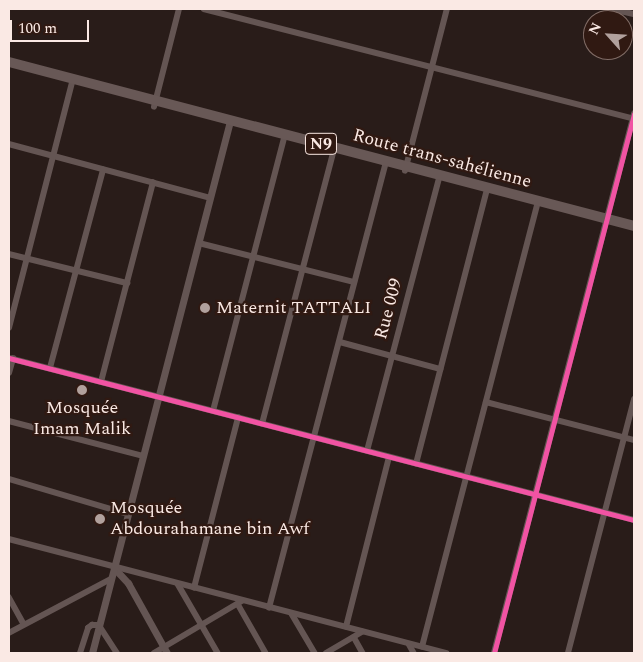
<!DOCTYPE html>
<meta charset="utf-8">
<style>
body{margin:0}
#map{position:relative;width:643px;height:662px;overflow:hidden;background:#291c19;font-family:Spectral,serif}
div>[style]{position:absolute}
.minor>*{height:5.5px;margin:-2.75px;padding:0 2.75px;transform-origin:2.75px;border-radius:2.75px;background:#645553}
.tertiary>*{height:7px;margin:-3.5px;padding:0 3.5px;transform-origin:3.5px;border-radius:3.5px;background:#645553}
.trunk>*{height:10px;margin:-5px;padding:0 5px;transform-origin:5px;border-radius:5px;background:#685856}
.cycleway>*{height:5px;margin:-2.5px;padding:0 2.5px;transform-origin:2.5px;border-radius:2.5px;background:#f153a3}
.dots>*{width:14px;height:14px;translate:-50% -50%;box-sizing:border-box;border:2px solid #301912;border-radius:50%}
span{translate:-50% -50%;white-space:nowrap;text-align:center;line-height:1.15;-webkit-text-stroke:4.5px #301912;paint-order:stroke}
.shield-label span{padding:1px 4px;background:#301912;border:1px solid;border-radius:4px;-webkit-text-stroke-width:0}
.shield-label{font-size:16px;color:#fae9e4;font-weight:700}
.street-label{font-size:18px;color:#fae9e4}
.poi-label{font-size:18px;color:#fae9e4}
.left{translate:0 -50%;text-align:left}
.frame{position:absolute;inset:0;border:10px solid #fae9e4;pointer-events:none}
.north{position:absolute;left:583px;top:10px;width:50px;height:50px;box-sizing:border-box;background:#301912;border:1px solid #816c66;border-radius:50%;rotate:296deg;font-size:14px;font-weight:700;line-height:20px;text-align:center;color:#fae9e4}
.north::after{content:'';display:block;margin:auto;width:18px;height:22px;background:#b1a19d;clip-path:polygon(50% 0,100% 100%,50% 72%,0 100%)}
.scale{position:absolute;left:10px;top:20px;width:79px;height:22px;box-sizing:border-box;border:2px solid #fae9e4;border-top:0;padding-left:6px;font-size:15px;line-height:18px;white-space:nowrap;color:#fae9e4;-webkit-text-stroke:4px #301912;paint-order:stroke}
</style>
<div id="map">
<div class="minor">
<div style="left:204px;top:9px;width:444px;rotate:14.3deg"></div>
<div style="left:612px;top:9px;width:23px;rotate:13deg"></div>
<div style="left:154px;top:107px;width:101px;rotate:-75.7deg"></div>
<div style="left:9px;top:144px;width:208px;rotate:15deg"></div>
<div style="left:405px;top:171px;width:167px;rotate:-75.5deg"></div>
<div style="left:199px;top:243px;width:160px;rotate:14.1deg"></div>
<div style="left:9px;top:254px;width:122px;rotate:13.8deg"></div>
<div style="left:9px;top:328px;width:257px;rotate:-75.6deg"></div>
<div style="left:340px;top:342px;width:104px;rotate:15.1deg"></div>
<div style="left:9px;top:358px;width:646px;rotate:14.53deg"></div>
<div style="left:50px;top:368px;width:205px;rotate:-75deg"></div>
<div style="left:9px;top:373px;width:15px;rotate:-74deg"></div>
<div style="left:101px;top:382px;width:206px;rotate:-75.4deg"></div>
<div style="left:486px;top:402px;width:153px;rotate:14.4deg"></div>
<div style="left:213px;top:411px;width:285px;rotate:-75.4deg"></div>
<div style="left:9px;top:421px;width:138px;rotate:14.6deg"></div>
<div style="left:262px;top:424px;width:280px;rotate:-75.3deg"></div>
<div style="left:367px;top:451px;width:285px;rotate:-75.2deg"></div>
<div style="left:416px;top:464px;width:280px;rotate:-75.5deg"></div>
<div style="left:9px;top:479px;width:124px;rotate:16.4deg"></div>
<div style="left:9px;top:539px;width:452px;rotate:14.6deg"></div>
<div style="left:178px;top:584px;width:80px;rotate:59.9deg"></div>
<div style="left:194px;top:588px;width:176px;rotate:-75.5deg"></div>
<div style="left:9px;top:597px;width:31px;rotate:61deg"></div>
<div style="left:238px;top:604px;width:56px;rotate:60.3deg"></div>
<div style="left:269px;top:608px;width:457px;rotate:-75.3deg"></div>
<div style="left:292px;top:614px;width:45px;rotate:59.5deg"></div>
<div style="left:346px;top:627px;width:175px;rotate:-75.8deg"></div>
<div style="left:9px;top:633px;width:115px;rotate:-27.9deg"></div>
<div style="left:354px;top:637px;width:18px;rotate:61deg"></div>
<div style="left:409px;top:644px;width:10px;rotate:61deg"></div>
<div style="left:422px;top:647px;width:455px;rotate:-75.4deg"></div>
<div style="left:80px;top:653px;width:26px;rotate:-72deg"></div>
<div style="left:88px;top:628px;width:5px;rotate:-37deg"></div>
<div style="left:92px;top:625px;width:7px"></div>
<div style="left:99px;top:625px;width:33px;rotate:57deg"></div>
<div style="left:154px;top:653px;width:102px;rotate:-30.6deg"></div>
<div style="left:326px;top:653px;width:42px;rotate:-30.3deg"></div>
<div style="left:494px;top:653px;width:557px;rotate:-75.44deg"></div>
<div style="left:568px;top:653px;width:262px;rotate:-75.4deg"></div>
</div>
<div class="tertiary">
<div style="left:114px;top:568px;width:21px;rotate:47deg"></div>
<div style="left:128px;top:583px;width:80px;rotate:60.9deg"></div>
<div style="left:92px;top:653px;width:550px;rotate:-75.46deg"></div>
</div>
<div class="trunk">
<div style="left:9px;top:62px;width:646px;rotate:14.7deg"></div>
</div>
<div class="cycleway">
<div style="left:9px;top:358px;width:646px;rotate:14.53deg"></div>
<div style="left:494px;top:653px;width:557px;rotate:-75.44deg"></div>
</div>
<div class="dots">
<div style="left:205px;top:308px;background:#b1a19d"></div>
<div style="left:82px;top:390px;background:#b1a19d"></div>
<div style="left:100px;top:519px;background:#b1a19d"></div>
</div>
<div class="shield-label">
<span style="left:321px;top:144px">N9</span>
</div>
<div class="street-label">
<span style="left:442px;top:159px;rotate:15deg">Route trans-sahélienne</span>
<span style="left:389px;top:309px;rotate:-75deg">Rue 009</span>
</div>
<div class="poi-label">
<span class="left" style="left:216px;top:308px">Maternit TATTALI</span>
<span style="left:82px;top:419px">Mosquée<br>Imam Malik</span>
<span class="left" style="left:110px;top:519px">Mosquée<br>Abdourahamane bin Awf</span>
</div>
<div class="frame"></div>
<div class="north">N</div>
<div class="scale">100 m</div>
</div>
